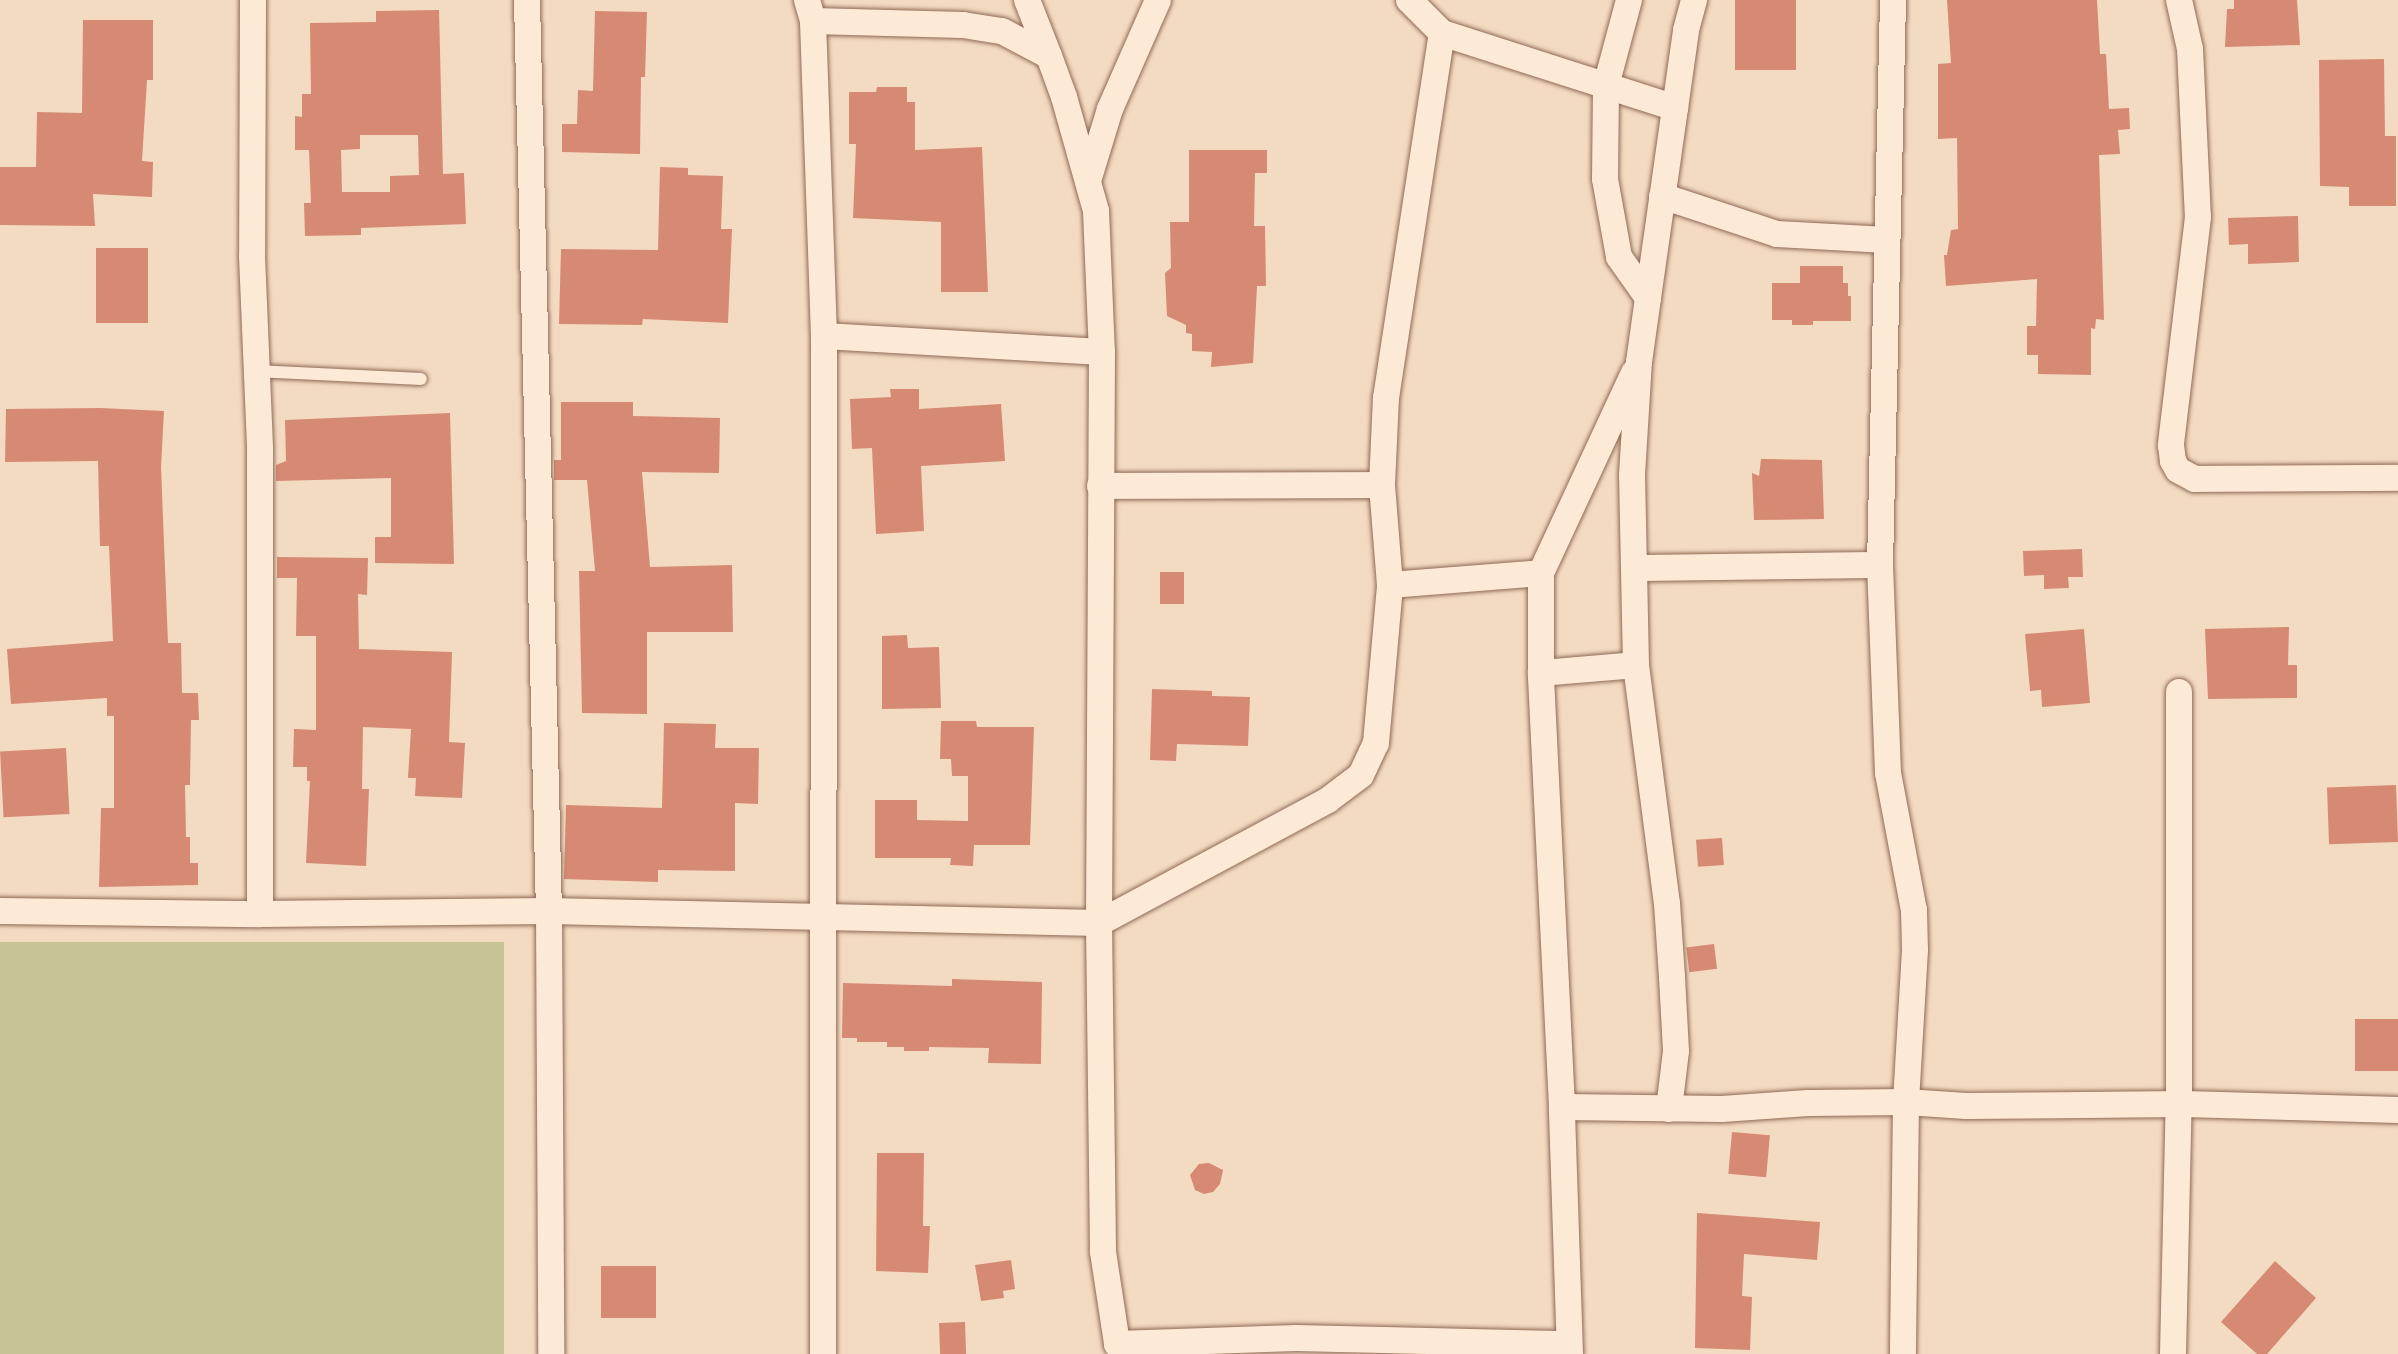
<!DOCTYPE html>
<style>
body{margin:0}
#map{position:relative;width:2398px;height:1354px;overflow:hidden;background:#f3dbc1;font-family:"Roboto Serif",serif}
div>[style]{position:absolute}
.cemetery>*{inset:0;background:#c7c394;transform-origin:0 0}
.building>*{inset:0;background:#d68973;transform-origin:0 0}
.roads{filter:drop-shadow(0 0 2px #8f6a56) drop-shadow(0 0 2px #8f6a56)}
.service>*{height:12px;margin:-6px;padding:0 6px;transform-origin:6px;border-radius:6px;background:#fdead6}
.minor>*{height:26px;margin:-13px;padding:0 13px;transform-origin:13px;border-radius:13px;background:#fdead6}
span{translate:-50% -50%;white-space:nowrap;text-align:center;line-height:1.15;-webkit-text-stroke:7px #f9e7d2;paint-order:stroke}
</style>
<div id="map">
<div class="cemetery">
<div style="left:0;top:942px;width:504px;height:412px"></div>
</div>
<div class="building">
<div style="left:1735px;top:0;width:61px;height:70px"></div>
<div style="clip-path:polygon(1947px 0,2097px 0,2100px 54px,2106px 54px,2109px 109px,2129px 108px,2130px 129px,2118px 130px,2120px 154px,2099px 155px,2104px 320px,2096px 319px,2095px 329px,2091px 328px,2091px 375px,2038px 374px,2038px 355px,2027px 355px,2027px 326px,2036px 326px,2037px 279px,1946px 286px,1944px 255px,1947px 255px,1951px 230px,1958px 229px,1957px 138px,1938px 139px,1938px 64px,1951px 63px)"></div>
<div style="clip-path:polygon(2234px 0,2297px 0,2300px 45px,2225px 47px,2227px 9px,2234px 9px)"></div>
<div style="clip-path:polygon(evenodd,439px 10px,443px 174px,464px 173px,466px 224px,361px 228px,361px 235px,305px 236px,304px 203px,311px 203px,309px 150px,295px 150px,295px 116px,302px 117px,302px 94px,311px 94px,310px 23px,376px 22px,376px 11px,439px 10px,360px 135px,418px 135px,419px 175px,390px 176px,390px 192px,342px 192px,341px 150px,360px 149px,360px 135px)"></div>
<div style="clip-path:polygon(595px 11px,647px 12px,645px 77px,641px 77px,640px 154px,562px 152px,562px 124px,577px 124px,578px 90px,593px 91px)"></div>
<div style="clip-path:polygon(83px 20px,153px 20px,153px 80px,147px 80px,142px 161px,153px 162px,152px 197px,93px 194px,95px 226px,0 225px,0 167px,36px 167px,37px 112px,82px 113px)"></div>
<div style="clip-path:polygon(2384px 59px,2385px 136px,2396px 136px,2396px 206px,2349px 206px,2349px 187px,2320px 186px,2319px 60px)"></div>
<div style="clip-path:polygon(877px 87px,907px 87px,907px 102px,915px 102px,915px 150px,982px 147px,988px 292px,941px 292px,941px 222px,853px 218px,856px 144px,849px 144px,849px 92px,876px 92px)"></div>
<div style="clip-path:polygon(1189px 150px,1267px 150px,1267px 173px,1255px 173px,1254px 226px,1265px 226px,1266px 286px,1257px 286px,1253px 363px,1211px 367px,1212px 352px,1192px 351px,1192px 334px,1186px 333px,1186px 325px,1167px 316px,1165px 273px,1171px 268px,1170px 222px,1189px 222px)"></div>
<div style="clip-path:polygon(660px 167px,688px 168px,688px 175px,723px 176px,721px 229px,732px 229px,728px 323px,643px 319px,642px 325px,559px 324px,561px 249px,658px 250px)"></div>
<div style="clip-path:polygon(2298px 216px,2299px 262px,2248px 264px,2248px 244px,2229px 245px,2228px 218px)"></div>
<div style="left:96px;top:248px;width:52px;height:75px"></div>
<div style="clip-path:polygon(1800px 266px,1843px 266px,1843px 283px,1848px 283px,1848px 296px,1851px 296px,1851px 321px,1813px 321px,1813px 325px,1792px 325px,1792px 320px,1772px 320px,1772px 283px,1800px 283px)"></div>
<div style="clip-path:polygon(890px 389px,919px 389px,919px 409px,1001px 404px,1005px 461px,921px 466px,924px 531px,876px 534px,872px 448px,852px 449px,850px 399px,891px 397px)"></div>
<div style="clip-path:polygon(561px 402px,633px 402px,633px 416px,720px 418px,719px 473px,642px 472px,650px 567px,732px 565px,733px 632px,647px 632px,647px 714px,582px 713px,579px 571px,595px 571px,587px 480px,554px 480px,554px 460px,561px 460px)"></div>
<div style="clip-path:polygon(100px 408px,164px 411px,161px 467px,168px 643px,181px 643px,182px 693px,198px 693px,199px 720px,191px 720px,190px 785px,185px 785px,186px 837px,190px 837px,190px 863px,198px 863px,198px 885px,99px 887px,101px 808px,114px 808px,114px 716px,107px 716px,107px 698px,11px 704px,7px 649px,113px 641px,109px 546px,100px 546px,98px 461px,5px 462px,6px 409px)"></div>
<div style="clip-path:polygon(450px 413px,454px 564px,375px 563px,375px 537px,391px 537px,391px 478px,276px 481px,276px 465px,286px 461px,285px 420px)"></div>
<div style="clip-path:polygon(1761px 459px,1822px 460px,1824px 519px,1754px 520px,1752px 473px,1759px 476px)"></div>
<div style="clip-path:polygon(2082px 549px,2083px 577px,2068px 577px,2069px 588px,2044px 589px,2044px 575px,2024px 576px,2023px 551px)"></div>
<div style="clip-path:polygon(277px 557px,368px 558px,367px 595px,358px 594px,359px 649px,452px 652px,449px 742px,465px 743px,462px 798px,415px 796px,416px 778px,408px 778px,411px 729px,363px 727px,362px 789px,369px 789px,366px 866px,306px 863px,310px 781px,307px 781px,307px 767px,293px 767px,294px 729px,316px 730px,316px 636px,296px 636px,297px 578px,277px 578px)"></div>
<div style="left:1184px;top:572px;width:32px;height:24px;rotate:90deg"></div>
<div style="clip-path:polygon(2289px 627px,2288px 665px,2297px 665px,2297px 698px,2208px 699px,2205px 629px)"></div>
<div style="clip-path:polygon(2084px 629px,2090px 703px,2042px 707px,2041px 690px,2030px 691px,2025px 634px)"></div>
<div style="clip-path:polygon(907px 635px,908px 648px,939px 647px,941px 708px,882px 709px,882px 636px)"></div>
<div style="clip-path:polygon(1152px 689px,1212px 691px,1212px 696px,1250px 697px,1248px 746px,1177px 744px,1176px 761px,1150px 760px)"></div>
<div style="clip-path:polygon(941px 721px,976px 721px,977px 727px,1034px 727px,1030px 845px,974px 845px,973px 866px,950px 865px,951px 858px,875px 858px,875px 800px,917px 800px,917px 820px,968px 821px,968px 776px,952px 776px,951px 759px,940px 759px)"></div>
<div style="clip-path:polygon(664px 723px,716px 724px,715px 748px,759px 748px,758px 804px,735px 803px,735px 871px,658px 870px,658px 882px,564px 879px,566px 805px,662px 808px)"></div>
<div style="left:66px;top:748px;width:66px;height:66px;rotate:87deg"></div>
<div style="left:2396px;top:785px;width:57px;height:69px;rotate:88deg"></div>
<div style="left:1722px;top:838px;width:27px;height:26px;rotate:86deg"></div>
<div style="left:1714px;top:944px;width:25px;height:28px;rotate:83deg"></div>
<div style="clip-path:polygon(952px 979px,1042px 982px,1041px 1064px,988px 1063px,989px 1048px,929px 1047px,929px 1051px,904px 1051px,904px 1047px,887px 1047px,887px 1042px,857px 1042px,857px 1038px,842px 1038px,843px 983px,952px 986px)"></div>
<div style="left:2398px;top:1019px;width:52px;height:43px;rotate:90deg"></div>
<div style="left:1732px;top:1132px;width:38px;height:42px;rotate:5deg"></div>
<div style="clip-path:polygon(877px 1153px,924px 1153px,923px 1226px,930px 1226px,928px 1273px,876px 1271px)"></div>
<div style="clip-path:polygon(1209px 1163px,1223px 1170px,1220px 1184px,1213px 1192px,1204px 1194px,1195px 1190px,1190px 1175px,1199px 1164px)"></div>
<div style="clip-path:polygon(1697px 1213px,1820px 1222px,1817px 1260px,1744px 1254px,1742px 1296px,1752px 1297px,1750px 1350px,1695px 1348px)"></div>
<div style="clip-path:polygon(1011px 1260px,1015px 1289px,1003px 1291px,1004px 1298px,981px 1301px,975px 1265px)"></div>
<div style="clip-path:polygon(2275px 1261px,2316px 1298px,2267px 1354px,2257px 1354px,2221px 1322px)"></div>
<div style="left:656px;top:1266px;width:52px;height:55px;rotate:90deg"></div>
<div style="left:965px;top:1322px;width:32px;height:26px;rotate:88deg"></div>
</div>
<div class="roads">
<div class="service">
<div style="left:256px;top:371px;width:165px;rotate:2.8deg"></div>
</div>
<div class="minor">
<div style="left:253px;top:0;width:256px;rotate:90.2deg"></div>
<div style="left:252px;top:256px;width:194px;rotate:87.6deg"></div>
<div style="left:260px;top:450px;width:464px;rotate:90deg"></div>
<div style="left:527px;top:0;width:911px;rotate:88.62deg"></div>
<div style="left:549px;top:911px;width:443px;rotate:89.7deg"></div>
<div style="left:807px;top:0;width:22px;rotate:74deg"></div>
<div style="left:813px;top:21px;width:150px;rotate:1.5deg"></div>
<div style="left:963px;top:25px;width:39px;rotate:9deg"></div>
<div style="left:1002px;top:31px;width:53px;rotate:28deg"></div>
<div style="left:1049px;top:56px;width:44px;rotate:69.9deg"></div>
<div style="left:1064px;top:97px;width:118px;rotate:74.3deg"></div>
<div style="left:1096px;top:211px;width:141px;rotate:87.6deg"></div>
<div style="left:1102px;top:352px;width:571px;rotate:90.3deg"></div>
<div style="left:1099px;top:923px;width:329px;rotate:89.3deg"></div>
<div style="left:1103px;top:1252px;width:93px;rotate:81.3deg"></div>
<div style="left:1117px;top:1344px;width:179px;rotate:-1.9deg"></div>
<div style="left:1296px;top:1338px;width:273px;rotate:1.3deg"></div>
<div style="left:1027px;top:0;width:60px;rotate:68.6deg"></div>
<div style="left:1409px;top:0;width:47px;rotate:45deg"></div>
<div style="left:1442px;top:33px;width:245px;rotate:17.8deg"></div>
<div style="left:1629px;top:0;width:89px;rotate:105deg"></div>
<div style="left:1606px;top:86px;width:93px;rotate:90.6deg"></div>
<div style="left:1605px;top:179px;width:79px;rotate:79.8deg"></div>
<div style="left:1619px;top:257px;width:50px;rotate:54.7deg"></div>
<div style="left:2179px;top:0;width:50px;rotate:77.3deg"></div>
<div style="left:2190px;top:49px;width:168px;rotate:87.3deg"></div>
<div style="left:2198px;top:217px;width:230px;rotate:96.8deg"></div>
<div style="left:2171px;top:445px;width:16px;rotate:83deg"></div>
<div style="left:2173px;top:461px;width:10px;rotate:61deg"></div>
<div style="left:2178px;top:470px;width:19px;rotate:28deg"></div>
<div style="left:2195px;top:479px;width:203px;rotate:-0.3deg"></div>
<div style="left:813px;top:21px;width:315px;rotate:88deg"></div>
<div style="left:824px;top:336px;width:1018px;rotate:90.06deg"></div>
<div style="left:1088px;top:181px;width:75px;rotate:-73deg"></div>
<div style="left:1110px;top:109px;width:119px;rotate:-66.2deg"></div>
<div style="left:1662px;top:196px;width:121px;rotate:18.3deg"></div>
<div style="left:1777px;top:234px;width:110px;rotate:3.1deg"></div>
<div style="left:824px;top:336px;width:278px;rotate:3.3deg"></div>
<div style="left:1100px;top:486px;width:282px;rotate:-0.2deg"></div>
<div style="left:1880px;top:565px;width:208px;rotate:87.8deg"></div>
<div style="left:1888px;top:773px;width:139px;rotate:79.3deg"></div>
<div style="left:1914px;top:910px;width:40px;rotate:88.6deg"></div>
<div style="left:1915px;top:950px;width:152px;rotate:93.4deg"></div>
<div style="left:1906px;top:1102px;width:252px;rotate:90.7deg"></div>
<div style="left:1635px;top:568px;width:245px;rotate:-0.7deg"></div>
<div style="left:1880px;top:565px;width:565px;rotate:-88.68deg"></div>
<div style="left:1390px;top:585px;width:100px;rotate:-94.6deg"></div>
<div style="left:1382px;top:485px;width:87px;rotate:-87.4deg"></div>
<div style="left:1386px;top:398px;width:369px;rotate:-81.3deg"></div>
<div style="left:1541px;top:673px;width:95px;rotate:-4.8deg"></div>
<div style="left:0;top:911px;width:260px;rotate:0.7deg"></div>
<div style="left:260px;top:914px;width:289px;rotate:-0.6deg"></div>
<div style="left:549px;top:911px;width:550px;rotate:1.25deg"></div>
<div style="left:1099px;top:923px;width:260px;rotate:-28.2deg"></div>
<div style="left:1328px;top:800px;width:41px;rotate:-37.1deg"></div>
<div style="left:1361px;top:775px;width:35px;rotate:-65deg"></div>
<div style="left:1376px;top:743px;width:159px;rotate:-84.9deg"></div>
<div style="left:1390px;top:585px;width:151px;rotate:-4.5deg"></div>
<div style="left:1562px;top:1107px;width:160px;rotate:0.7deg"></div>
<div style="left:1722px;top:1109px;width:86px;rotate:-4deg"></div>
<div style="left:1808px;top:1103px;width:98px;rotate:-0.6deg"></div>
<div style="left:1906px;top:1102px;width:60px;rotate:3.8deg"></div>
<div style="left:1966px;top:1106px;width:218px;rotate:-0.5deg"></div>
<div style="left:2184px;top:1104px;width:214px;rotate:1.6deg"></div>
<div style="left:1669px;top:1109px;width:58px;rotate:-83.1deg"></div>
<div style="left:1676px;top:1051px;width:74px;rotate:-93.1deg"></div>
<div style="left:1672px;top:977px;width:73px;rotate:-93.9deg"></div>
<div style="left:1667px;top:904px;width:241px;rotate:-97.4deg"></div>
<div style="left:1636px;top:665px;width:190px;rotate:-91.2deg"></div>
<div style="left:1632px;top:475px;width:113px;rotate:-86.5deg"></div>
<div style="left:1639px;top:362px;width:65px;rotate:-82deg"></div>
<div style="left:1648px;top:298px;width:271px;rotate:-81.9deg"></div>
<div style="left:1686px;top:30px;width:31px;rotate:-75deg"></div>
<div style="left:1570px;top:1354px;width:247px;rotate:-91.9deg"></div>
<div style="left:1562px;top:1107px;width:435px;rotate:-92.8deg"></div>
<div style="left:1541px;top:673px;width:100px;rotate:-90deg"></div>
<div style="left:1541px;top:573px;width:221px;rotate:-65.1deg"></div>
<div style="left:2173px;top:1354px;width:266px;rotate:-88.7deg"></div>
<div style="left:2179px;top:1088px;width:396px;rotate:-90deg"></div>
</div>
</div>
</div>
